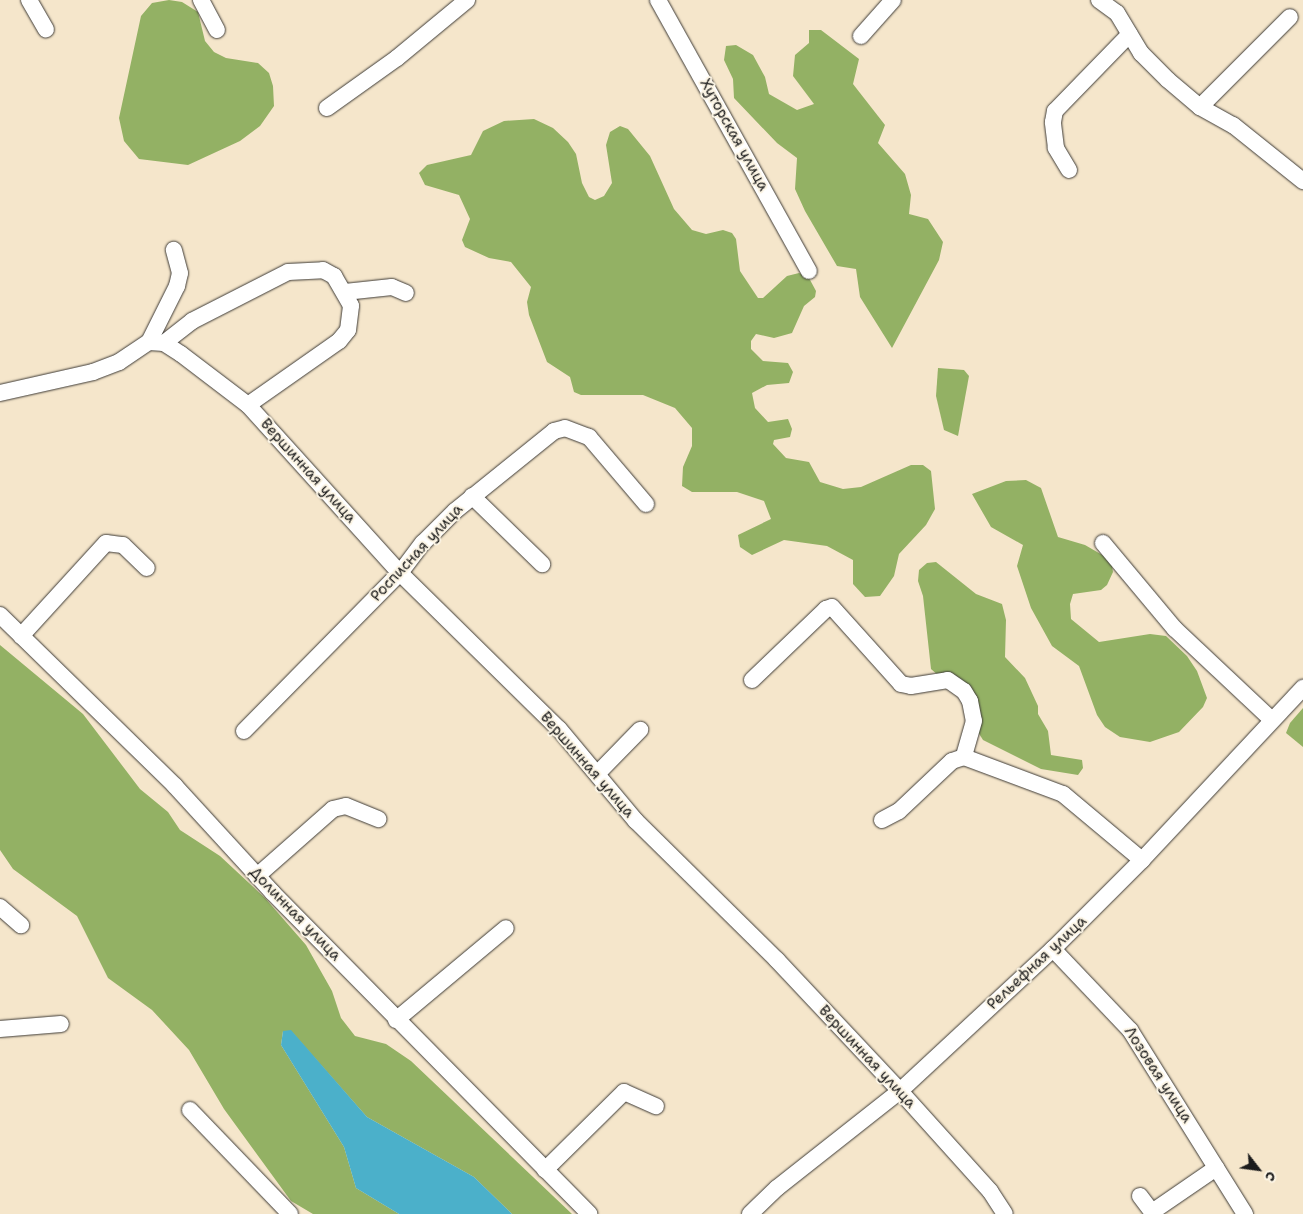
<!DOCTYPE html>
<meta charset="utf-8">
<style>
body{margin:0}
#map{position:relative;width:1303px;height:1214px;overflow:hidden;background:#f5e6cb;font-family:"Shantell Sans",sans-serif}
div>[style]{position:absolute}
.forest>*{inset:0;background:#93b164}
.water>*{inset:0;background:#4bb0ca}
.roads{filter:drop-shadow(0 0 1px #3d3a36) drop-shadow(0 0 1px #3d3a36)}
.minor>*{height:16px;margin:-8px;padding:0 8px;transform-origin:8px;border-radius:8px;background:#fff}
span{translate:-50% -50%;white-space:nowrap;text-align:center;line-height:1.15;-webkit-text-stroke:4px #fcf5e5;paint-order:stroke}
.street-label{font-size:15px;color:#1c1c1c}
.north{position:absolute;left:1233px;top:1144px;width:50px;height:50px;-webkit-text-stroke:4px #fcf5e5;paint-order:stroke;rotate:120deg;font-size:14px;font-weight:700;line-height:20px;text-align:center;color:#1c1c1c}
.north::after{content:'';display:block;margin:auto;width:18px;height:22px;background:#1c1c1c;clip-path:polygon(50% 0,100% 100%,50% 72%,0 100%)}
</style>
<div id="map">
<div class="forest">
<div style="clip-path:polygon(169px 0,182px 2px,198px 12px,205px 41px,214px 52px,226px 58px,258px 63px,269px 73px,273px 86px,274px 106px,260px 126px,240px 141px,188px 165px,139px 159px,124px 141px,119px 118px,141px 16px,152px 3px)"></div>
<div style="clip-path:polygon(809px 30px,821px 30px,859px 59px,853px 84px,885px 125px,878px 143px,905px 174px,911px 195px,909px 214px,928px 219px,943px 242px,939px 260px,892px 348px,860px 297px,856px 269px,837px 266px,805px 211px,795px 189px,797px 158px,777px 143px,734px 98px,733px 79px,724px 60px,726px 46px,736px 45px,753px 55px,765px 77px,769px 94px,797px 110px,814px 104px,793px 76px,795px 55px,809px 43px)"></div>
<div style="clip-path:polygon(534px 119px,553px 128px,568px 142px,576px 154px,582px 183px,589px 197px,595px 200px,604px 196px,612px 183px,606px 145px,610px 132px,620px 126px,628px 129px,650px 156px,674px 209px,692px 230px,706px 234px,723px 230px,732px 233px,736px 239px,740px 271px,758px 298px,763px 298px,787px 276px,799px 273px,809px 278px,816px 291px,815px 297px,804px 306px,792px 333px,774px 338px,756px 334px,751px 341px,751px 349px,763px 361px,788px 363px,793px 372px,789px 383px,767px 385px,752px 393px,755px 408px,768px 422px,788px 419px,792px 429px,790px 437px,774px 440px,773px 444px,786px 458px,809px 462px,820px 482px,843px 489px,861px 487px,911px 465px,923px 465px,931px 471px,935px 509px,926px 525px,899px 554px,894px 576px,880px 596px,865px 597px,853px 584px,853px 560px,827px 546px,784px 540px,752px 555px,740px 547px,738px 535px,771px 519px,764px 501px,737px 492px,692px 492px,682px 486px,683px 467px,692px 446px,692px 428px,675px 408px,643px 395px,581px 395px,574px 392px,570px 377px,547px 362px,529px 315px,527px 302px,531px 287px,511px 262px,489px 258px,465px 247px,462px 240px,470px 219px,459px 195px,425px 185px,419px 173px,427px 165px,471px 155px,483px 131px,504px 121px)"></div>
<div style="clip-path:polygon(938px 368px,964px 370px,969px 376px,958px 436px,944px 430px,936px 396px)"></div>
<div style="clip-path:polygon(1026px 480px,1041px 488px,1058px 537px,1085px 545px,1111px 560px,1113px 572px,1107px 585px,1101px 590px,1073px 594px,1070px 604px,1071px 619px,1099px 642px,1150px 634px,1166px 636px,1187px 656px,1197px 671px,1207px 698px,1203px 707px,1179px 732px,1150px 742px,1120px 737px,1105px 727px,1097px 715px,1079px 666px,1052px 646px,1031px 608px,1017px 566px,1023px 545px,991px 527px,972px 494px,1006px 481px)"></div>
<div style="clip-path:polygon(936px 562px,976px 594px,1002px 604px,1006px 620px,1005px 657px,1025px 678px,1038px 706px,1038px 714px,1048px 731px,1051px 755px,1082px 760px,1083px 768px,1078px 775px,1041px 769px,983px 740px,978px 732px,979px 711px,931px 669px,923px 596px,918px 581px,919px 570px,927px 563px)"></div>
<div style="clip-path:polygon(0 645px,83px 714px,140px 789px,168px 812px,180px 830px,220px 856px,265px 898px,306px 945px,332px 991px,341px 1018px,355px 1036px,386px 1044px,411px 1061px,572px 1214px,512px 1214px,474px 1177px,367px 1117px,291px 1031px,283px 1031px,281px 1045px,344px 1147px,356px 1188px,399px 1214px,313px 1214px,291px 1201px,224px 1109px,189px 1050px,152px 1010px,108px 978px,77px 916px,13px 869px,0 850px)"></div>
<div style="clip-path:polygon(1303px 708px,1303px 747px,1286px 733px,1290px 723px)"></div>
</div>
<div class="water">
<div style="clip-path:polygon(291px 1030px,367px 1117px,474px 1177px,512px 1214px,399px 1214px,356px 1188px,344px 1147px,281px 1045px,283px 1031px)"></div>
</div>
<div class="roads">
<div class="minor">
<div style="left:29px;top:0;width:34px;rotate:60deg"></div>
<div style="left:201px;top:0;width:34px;rotate:62deg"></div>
<div style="left:658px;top:0;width:310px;rotate:60.9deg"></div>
<div style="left:1099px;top:0;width:22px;rotate:36deg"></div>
<div style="left:1117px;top:13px;width:47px;rotate:59deg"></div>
<div style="left:1141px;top:53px;width:38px;rotate:45deg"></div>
<div style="left:1168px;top:80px;width:42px;rotate:40.2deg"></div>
<div style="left:1200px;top:107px;width:38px;rotate:29deg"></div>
<div style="left:1233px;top:125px;width:90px;rotate:38.7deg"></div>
<div style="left:861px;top:36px;width:48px;rotate:-48.4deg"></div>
<div style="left:1200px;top:107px;width:127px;rotate:-45deg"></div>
<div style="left:327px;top:108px;width:86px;rotate:-35.5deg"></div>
<div style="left:397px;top:58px;width:91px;rotate:-39.6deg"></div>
<div style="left:1069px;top:170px;width:26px;rotate:-121deg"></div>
<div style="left:1056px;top:148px;width:26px;rotate:-97deg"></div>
<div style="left:1053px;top:122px;width:11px;rotate:-80deg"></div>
<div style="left:1055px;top:111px;width:107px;rotate:-45.8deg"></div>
<div style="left:345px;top:292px;width:47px;rotate:-6.1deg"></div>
<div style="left:392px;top:287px;width:15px;rotate:23deg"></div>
<div style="left:149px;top:342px;width:15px;rotate:4deg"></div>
<div style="left:164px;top:343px;width:20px;rotate:33deg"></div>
<div style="left:181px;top:354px;width:84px;rotate:37.3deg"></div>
<div style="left:248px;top:405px;width:227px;rotate:47.9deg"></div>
<div style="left:400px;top:573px;width:223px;rotate:44.5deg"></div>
<div style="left:559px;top:729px;width:120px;rotate:50.1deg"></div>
<div style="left:636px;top:821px;width:198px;rotate:44.6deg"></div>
<div style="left:777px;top:960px;width:180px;rotate:46.8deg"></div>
<div style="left:900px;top:1091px;width:135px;rotate:48deg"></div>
<div style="left:990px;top:1191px;width:27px;rotate:57deg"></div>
<div style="left:164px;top:343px;width:36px;rotate:-38deg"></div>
<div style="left:192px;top:321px;width:108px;rotate:-27deg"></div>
<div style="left:288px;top:272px;width:35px;rotate:-3deg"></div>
<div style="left:323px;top:270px;width:13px;rotate:29deg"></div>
<div style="left:334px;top:276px;width:34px;rotate:60deg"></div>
<div style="left:351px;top:306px;width:24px;rotate:97deg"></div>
<div style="left:348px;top:330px;width:14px;rotate:129deg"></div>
<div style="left:339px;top:341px;width:111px;rotate:144.9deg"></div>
<div style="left:0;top:393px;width:95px;rotate:-12.7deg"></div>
<div style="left:93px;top:372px;width:28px;rotate:-21deg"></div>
<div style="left:119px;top:362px;width:36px;rotate:-34deg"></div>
<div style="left:149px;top:342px;width:63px;rotate:-63.4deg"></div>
<div style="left:177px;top:286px;width:13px;rotate:-77deg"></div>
<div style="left:180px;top:273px;width:24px;rotate:-105deg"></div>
<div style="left:472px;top:496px;width:98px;rotate:44.2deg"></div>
<div style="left:1103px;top:543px;width:112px;rotate:50.1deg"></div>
<div style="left:1175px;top:629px;width:133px;rotate:43.2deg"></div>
<div style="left:0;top:615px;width:245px;rotate:44.3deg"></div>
<div style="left:175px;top:786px;width:144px;rotate:47.5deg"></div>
<div style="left:272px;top:892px;width:452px;rotate:45.4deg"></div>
<div style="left:21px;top:636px;width:126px;rotate:-47.6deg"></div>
<div style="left:106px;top:543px;width:17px;rotate:7deg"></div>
<div style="left:123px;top:545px;width:33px;rotate:44deg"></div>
<div style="left:752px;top:680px;width:103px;rotate:-43.8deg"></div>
<div style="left:826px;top:609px;width:6px;rotate:-18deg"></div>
<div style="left:832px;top:607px;width:103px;rotate:48.1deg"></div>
<div style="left:901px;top:684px;width:10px;rotate:11deg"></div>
<div style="left:911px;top:686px;width:37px;rotate:-9deg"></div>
<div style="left:948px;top:680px;width:19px;rotate:35deg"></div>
<div style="left:964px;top:691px;width:12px;rotate:59deg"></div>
<div style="left:970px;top:701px;width:20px;rotate:79deg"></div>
<div style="left:974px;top:721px;width:37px;rotate:106deg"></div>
<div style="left:244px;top:731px;width:222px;rotate:-45.4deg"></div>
<div style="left:400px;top:573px;width:38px;rotate:-53deg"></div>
<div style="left:423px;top:543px;width:45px;rotate:-45deg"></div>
<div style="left:455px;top:511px;width:127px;rotate:-38.9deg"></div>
<div style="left:554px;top:431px;width:11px;rotate:-15deg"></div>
<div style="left:565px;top:428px;width:26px;rotate:21deg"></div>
<div style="left:589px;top:437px;width:88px;rotate:49.6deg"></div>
<div style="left:597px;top:774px;width:62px;rotate:-45.7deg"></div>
<div style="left:882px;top:820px;width:19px;rotate:-28deg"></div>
<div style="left:899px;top:811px;width:73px;rotate:-43.3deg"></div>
<div style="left:952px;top:761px;width:13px;rotate:-18deg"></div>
<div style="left:964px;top:757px;width:106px;rotate:20.5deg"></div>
<div style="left:1063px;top:794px;width:103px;rotate:39.9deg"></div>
<div style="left:257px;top:876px;width:101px;rotate:-41.4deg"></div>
<div style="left:333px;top:809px;width:13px;rotate:-13deg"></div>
<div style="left:346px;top:806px;width:35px;rotate:22deg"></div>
<div style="left:0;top:907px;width:28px;rotate:41deg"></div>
<div style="left:1053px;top:949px;width:112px;rotate:46.5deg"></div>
<div style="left:1130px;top:1030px;width:217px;rotate:58deg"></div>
<div style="left:396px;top:1020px;width:143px;rotate:-39.9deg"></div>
<div style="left:0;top:1029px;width:61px;rotate:-4.7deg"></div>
<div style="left:190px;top:1110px;width:144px;rotate:46.1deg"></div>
<div style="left:545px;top:1170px;width:111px;rotate:-44.6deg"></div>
<div style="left:624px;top:1092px;width:35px;rotate:24deg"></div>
<div style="left:1140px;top:1196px;width:20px;rotate:53deg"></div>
<div style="left:1152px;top:1212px;width:78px;rotate:-34.5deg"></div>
<div style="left:750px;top:1214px;width:37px;rotate:-44deg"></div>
<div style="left:777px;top:1188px;width:157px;rotate:-38.3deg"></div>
<div style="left:900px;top:1091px;width:209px;rotate:-42.9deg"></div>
<div style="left:1053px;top:949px;width:126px;rotate:-45deg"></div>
<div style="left:1142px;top:860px;width:236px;rotate:-46.9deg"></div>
</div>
</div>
<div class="street-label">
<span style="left:734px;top:135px;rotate:61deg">Хуторская улица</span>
<span style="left:308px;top:471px;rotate:48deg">Вершинная улица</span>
<span style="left:417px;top:553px;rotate:-47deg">Росписная улица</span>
<span style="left:587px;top:765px;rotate:49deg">Вершинная улица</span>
<span style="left:295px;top:914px;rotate:46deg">Долинная улица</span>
<span style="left:1037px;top:963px;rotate:-43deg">Рельефная улица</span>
<span style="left:867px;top:1057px;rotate:47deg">Вершинная улица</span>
<span style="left:1158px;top:1075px;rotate:57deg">Лозовая улица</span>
</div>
<div class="north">С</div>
</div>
